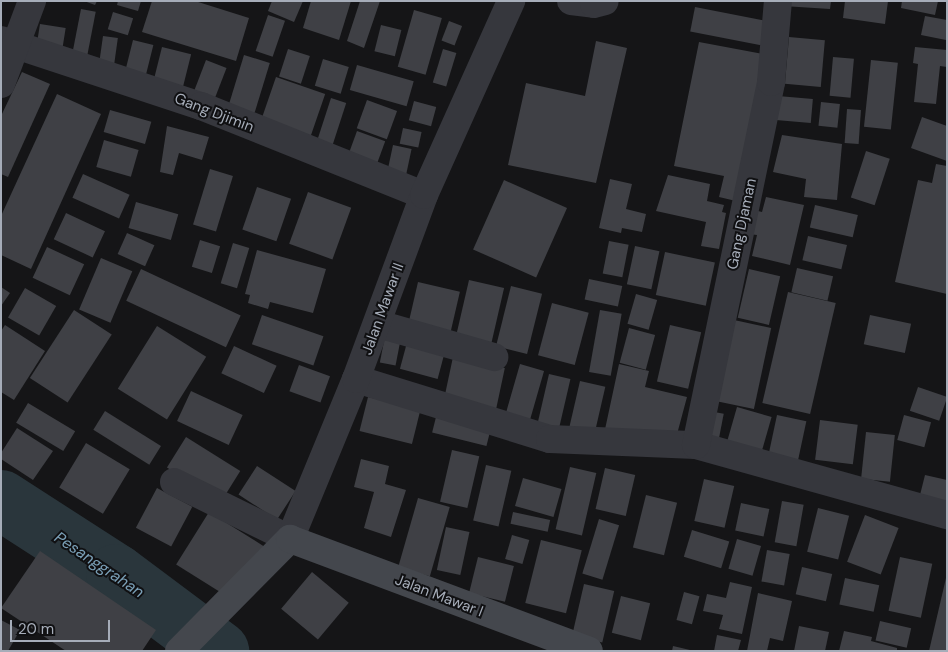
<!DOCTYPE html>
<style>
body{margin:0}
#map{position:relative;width:948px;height:652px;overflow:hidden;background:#151517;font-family:"DM Sans",sans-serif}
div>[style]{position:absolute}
.river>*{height:60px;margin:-30px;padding:0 30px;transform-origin:30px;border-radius:30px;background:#2a363c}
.building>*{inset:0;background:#3f4045;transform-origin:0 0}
.street>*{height:28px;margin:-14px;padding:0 14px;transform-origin:14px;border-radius:14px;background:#36373d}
.secondary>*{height:28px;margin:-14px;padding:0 14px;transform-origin:14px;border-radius:14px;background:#44474d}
span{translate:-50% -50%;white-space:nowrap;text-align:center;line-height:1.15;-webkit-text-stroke:4px #101012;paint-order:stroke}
.street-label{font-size:15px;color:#a6adb9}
.water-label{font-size:16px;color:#7a9fb6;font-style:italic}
.frame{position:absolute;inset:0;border:2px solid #a6adb9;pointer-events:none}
.scale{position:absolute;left:10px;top:620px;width:100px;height:22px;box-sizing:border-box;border:2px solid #a6adb9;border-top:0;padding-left:6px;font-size:15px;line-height:18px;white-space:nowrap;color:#a6adb9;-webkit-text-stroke:4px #101012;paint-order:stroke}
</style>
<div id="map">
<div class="river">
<div style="left:1px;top:500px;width:137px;rotate:32.8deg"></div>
<div style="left:116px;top:574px;width:129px;rotate:36.8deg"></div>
</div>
<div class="building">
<div style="clip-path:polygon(84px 1px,97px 1px,95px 5px)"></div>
<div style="clip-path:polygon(118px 1px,141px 1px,138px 11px,117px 5px)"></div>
<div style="clip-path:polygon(152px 1px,195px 1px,249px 18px,236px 61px,142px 32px)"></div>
<div style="clip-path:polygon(272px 1px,303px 1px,294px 22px,268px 11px)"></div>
<div style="clip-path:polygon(311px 1px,351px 1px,339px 40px,303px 28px)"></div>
<div style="clip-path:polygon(360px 1px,380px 1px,364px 48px,347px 41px)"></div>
<div style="clip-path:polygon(783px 1px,831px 1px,830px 9px,783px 6px)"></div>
<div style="clip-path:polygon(845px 1px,888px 1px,885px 24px,843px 18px)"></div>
<div style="clip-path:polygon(902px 1px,938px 1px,935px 15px,901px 8px)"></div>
<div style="left:695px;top:7px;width:72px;height:25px;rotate:11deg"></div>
<div style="left:81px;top:9px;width:15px;height:52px;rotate:11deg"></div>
<div style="left:414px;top:10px;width:29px;height:59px;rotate:16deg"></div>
<div style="left:113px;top:12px;width:21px;height:18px;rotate:17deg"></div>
<div style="left:268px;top:15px;width:18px;height:38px;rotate:19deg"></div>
<div style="clip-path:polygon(925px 16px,947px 20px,946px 40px,921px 35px)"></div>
<div style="left:449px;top:21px;width:14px;height:21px;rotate:21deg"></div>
<div style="left:40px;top:24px;width:26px;height:23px;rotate:9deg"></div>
<div style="left:381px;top:25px;width:21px;height:27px;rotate:14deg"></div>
<div style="left:103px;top:36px;width:15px;height:32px;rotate:8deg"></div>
<div style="left:789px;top:37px;width:36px;height:47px;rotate:5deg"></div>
<div style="left:133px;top:40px;width:21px;height:34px;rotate:14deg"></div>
<div style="clip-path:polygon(596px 41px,627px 48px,596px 183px,508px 165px,526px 83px,585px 96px)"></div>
<div style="clip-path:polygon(699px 42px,763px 54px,736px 201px,719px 197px,724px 176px,674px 166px)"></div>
<div style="left:162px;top:47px;width:30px;height:39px;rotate:14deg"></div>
<div style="clip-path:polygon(915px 47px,947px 50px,947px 67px,940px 66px,936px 104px,914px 102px,918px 64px,913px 63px)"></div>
<div style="left:288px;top:49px;width:23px;height:29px;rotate:18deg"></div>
<div style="left:443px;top:49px;width:14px;height:35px;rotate:17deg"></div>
<div style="left:244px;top:55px;width:27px;height:59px;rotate:17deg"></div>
<div style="left:833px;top:57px;width:21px;height:39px;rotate:5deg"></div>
<div style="left:323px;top:59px;width:27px;height:28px;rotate:17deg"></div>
<div style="left:206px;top:60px;width:22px;height:38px;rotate:21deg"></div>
<div style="left:871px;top:60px;width:27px;height:67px;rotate:6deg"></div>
<div style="left:357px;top:65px;width:59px;height:26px;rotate:16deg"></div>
<div style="clip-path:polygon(22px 72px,50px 84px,8px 177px,1px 174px,1px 116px)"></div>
<div style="left:276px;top:77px;width:52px;height:51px;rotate:19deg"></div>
<div style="clip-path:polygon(57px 94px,101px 114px,31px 269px,1px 255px,1px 216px)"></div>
<div style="left:778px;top:96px;width:35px;height:24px;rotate:5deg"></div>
<div style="left:331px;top:98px;width:16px;height:47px;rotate:18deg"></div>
<div style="left:367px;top:100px;width:32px;height:30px;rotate:20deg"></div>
<div style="left:414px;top:101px;width:23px;height:20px;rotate:15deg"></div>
<div style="left:821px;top:102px;width:19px;height:24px;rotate:6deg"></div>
<div style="left:847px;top:109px;width:14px;height:34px;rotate:4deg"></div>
<div style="left:110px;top:110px;width:43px;height:23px;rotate:16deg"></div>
<div style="clip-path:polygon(922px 117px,947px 126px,947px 161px,911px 148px)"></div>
<div style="clip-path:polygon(167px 126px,209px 137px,202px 160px,179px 153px,173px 175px,160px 172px)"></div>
<div style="left:403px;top:128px;width:19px;height:16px;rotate:12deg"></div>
<div style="left:357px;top:131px;width:30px;height:32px;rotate:20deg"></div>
<div style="clip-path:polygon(782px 135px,842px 144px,837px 200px,804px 197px,806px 179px,773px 172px)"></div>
<div style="left:104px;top:140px;width:36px;height:28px;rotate:16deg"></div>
<div style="left:393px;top:145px;width:19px;height:32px;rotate:12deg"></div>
<div style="left:866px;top:151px;width:25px;height:49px;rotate:18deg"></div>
<div style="clip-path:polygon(936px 164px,947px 166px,947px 294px,895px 282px,918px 180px,932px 183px)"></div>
<div style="left:210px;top:169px;width:24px;height:58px;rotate:17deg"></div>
<div style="left:83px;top:174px;width:51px;height:26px;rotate:24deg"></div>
<div style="clip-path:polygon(668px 175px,710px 184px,707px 201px,724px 205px,722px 212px,726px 213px,719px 249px,701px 246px,706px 222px,656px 211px)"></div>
<div style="clip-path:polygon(610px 179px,632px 184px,626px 209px,646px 214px,642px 232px,622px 228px,621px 233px,599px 228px)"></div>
<div style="left:504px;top:180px;width:69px;height:76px;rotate:24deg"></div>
<div style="left:257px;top:187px;width:36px;height:45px;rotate:19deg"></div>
<div style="left:308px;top:192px;width:46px;height:55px;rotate:20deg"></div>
<div style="clip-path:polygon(766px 197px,804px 205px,790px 265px,752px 256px,757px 235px,749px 234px,754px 210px,762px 212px)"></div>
<div style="left:136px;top:202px;width:44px;height:27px;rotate:16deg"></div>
<div style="left:815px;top:205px;width:44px;height:23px;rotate:13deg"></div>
<div style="left:66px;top:213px;width:43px;height:29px;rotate:25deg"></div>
<div style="left:127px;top:233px;width:30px;height:23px;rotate:24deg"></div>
<div style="left:808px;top:236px;width:40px;height:25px;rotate:13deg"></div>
<div style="left:200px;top:240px;width:21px;height:28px;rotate:17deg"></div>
<div style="left:609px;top:241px;width:20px;height:33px;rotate:11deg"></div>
<div style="left:233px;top:243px;width:17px;height:42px;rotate:17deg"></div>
<div style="left:635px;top:246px;width:25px;height:39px;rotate:12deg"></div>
<div style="left:47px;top:247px;width:41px;height:34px;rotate:25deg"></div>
<div style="clip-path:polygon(257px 250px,326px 269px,313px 313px,270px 302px,268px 309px,248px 303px,250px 295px,245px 294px)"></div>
<div style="left:665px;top:252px;width:51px;height:44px;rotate:12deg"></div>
<div style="left:101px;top:258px;width:34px;height:56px;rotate:23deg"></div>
<div style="left:797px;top:268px;width:37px;height:25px;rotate:13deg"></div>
<div style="left:141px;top:269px;width:110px;height:35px;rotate:25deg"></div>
<div style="left:749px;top:269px;width:32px;height:50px;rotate:13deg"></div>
<div style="left:589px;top:279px;width:34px;height:21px;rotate:12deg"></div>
<div style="left:469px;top:280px;width:36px;height:67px;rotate:13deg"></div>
<div style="left:418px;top:282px;width:43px;height:49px;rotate:13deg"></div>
<div style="left:511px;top:286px;width:32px;height:62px;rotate:14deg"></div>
<div style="clip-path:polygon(1px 287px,10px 293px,1px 306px)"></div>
<div style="left:25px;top:288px;width:36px;height:34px;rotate:30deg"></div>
<div style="left:788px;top:292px;width:49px;height:114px;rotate:13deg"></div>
<div style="left:636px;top:294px;width:22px;height:31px;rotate:16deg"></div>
<div style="left:552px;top:303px;width:38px;height:54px;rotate:15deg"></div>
<div style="left:74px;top:310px;width:45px;height:81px;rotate:33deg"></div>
<div style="left:600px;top:310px;width:22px;height:63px;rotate:10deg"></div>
<div style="left:262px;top:315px;width:65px;height:31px;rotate:19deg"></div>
<div style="left:870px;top:315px;width:42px;height:30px;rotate:12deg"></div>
<div style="left:734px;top:320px;width:38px;height:83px;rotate:12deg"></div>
<div style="clip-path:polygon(5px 325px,45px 351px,14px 400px,1px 392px,1px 331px)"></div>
<div style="left:670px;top:325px;width:32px;height:58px;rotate:13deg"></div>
<div style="left:157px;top:326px;width:58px;height:74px;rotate:32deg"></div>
<div style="left:629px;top:328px;width:27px;height:36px;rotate:15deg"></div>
<div style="left:409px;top:335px;width:39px;height:35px;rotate:15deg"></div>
<div style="left:385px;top:336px;width:16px;height:27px;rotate:11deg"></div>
<div style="left:234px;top:346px;width:47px;height:30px;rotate:25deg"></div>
<div style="left:453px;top:357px;width:53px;height:42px;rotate:12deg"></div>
<div style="left:520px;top:364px;width:25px;height:58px;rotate:16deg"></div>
<div style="clip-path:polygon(619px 364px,649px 371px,645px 387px,687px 397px,676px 438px,604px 434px)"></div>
<div style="left:299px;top:365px;width:33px;height:28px;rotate:20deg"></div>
<div style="left:549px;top:374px;width:22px;height:56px;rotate:13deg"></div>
<div style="left:580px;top:381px;width:26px;height:52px;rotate:13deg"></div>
<div style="left:918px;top:387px;width:31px;height:25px;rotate:19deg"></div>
<div style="left:191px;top:391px;width:57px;height:33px;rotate:25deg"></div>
<div style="left:368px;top:397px;width:54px;height:35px;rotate:14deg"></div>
<div style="left:28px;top:403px;width:55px;height:23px;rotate:31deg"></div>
<div style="left:737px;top:407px;width:36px;height:40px;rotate:16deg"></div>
<div style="left:105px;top:411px;width:66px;height:22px;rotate:32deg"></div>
<div style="left:709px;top:411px;width:15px;height:32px;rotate:11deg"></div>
<div style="left:777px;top:415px;width:30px;height:43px;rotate:12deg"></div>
<div style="left:904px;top:415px;width:28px;height:26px;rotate:15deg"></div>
<div style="left:436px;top:417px;width:56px;height:16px;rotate:14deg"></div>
<div style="left:820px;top:420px;width:38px;height:40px;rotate:7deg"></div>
<div style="clip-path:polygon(17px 428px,53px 451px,33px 480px,1px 459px,1px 453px)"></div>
<div style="left:866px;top:432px;width:29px;height:47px;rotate:6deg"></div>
<div style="left:186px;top:437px;width:64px;height:36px;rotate:32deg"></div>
<div style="left:86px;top:443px;width:51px;height:52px;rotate:31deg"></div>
<div style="left:452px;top:450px;width:28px;height:53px;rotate:13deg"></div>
<div style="clip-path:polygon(361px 459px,389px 466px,385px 484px,406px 490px,391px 537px,364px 528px,374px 492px,354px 487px)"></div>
<div style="left:486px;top:465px;width:26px;height:57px;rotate:13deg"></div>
<div style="left:257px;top:466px;width:46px;height:34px;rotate:33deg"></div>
<div style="left:570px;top:467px;width:27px;height:64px;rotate:13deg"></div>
<div style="left:605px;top:468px;width:31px;height:42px;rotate:13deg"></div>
<div style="clip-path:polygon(925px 475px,947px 480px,947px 506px,919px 499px)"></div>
<div style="left:523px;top:478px;width:40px;height:29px;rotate:16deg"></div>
<div style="left:704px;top:479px;width:31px;height:43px;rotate:13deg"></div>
<div style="left:157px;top:488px;width:40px;height:45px;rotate:28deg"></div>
<div style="left:646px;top:495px;width:32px;height:54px;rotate:14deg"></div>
<div style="left:418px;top:498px;width:33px;height:72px;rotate:16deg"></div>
<div style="left:782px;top:501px;width:22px;height:42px;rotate:10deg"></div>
<div style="left:741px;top:503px;width:29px;height:28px;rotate:12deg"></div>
<div style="left:818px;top:508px;width:32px;height:45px;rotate:14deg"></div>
<div style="left:209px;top:512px;width:65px;height:62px;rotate:32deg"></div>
<div style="left:513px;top:512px;width:38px;height:12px;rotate:12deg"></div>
<div style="left:865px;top:515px;width:36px;height:50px;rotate:21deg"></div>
<div style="left:599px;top:519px;width:21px;height:57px;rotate:17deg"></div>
<div style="left:446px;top:527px;width:24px;height:44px;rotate:12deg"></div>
<div style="left:692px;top:530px;width:39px;height:28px;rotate:17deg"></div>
<div style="left:512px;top:535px;width:18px;height:25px;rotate:16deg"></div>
<div style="left:737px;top:539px;width:25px;height:31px;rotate:16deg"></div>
<div style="left:541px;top:540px;width:42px;height:65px;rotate:14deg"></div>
<div style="left:767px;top:550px;width:23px;height:32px;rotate:10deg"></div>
<div style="clip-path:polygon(40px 551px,156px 630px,142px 651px,66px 651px,1px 608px)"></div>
<div style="left:478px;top:557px;width:37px;height:37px;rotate:14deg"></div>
<div style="left:900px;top:557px;width:33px;height:55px;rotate:12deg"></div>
<div style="left:802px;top:567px;width:31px;height:28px;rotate:13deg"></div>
<div style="left:312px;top:572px;width:48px;height:48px;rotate:40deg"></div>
<div style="left:845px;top:578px;width:35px;height:27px;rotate:12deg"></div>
<div style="clip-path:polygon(946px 578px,947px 651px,929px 651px)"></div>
<div style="clip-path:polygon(730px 582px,752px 587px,742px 634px,719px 629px,723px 615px,703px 611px,707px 594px,726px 598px)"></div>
<div style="left:584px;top:584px;width:31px;height:53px;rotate:13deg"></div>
<div style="left:684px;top:592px;width:16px;height:29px;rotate:15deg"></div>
<div style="clip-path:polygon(758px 593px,792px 601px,783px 641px,770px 638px,767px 651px,747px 651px)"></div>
<div style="left:621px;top:596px;width:30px;height:38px;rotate:14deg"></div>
<div style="clip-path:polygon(1px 620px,20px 630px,8px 651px,1px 651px)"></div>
<div style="left:880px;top:621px;width:32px;height:20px;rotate:13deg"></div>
<div style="clip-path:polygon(799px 626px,829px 632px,825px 651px,794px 651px)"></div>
<div style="clip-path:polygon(844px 631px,872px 637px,871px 641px,897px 648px,897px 651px,839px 651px)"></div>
<div style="clip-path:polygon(717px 635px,741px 640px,738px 651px,714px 651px)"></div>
<div style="clip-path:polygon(673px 646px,690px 650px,690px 651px,672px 651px)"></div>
</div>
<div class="street">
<div style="left:571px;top:1px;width:23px;rotate:7deg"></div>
<div style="left:594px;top:4px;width:11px;rotate:-15deg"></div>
<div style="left:1px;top:40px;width:211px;rotate:18.3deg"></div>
<div style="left:201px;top:106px;width:240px;rotate:21.8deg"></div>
<div style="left:1px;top:84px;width:89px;rotate:-69.5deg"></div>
<div style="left:378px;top:324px;width:121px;rotate:15.9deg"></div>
<div style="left:356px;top:379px;width:203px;rotate:17.2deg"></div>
<div style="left:550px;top:439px;width:146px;rotate:2.4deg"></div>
<div style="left:696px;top:445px;width:261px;rotate:15.6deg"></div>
<div style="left:696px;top:445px;width:371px;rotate:-78.3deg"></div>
<div style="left:771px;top:82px;width:81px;rotate:-85.1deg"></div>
<div style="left:174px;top:482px;width:129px;rotate:26.2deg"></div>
<div style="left:290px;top:539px;width:173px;rotate:-67.6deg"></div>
<div style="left:356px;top:379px;width:196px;rotate:-69.7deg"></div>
<div style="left:424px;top:195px;width:213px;rotate:-65.8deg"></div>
</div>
<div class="secondary">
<div style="left:179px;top:651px;width:158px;rotate:-45.3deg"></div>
<div style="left:290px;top:539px;width:319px;rotate:20.5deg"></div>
</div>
<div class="street-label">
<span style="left:214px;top:113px;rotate:21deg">Gang Djimin</span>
<span style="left:742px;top:224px;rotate:-78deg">Gang Djaman</span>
<span style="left:383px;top:309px;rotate:-70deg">Jalan Mawar II</span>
<span style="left:439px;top:596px;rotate:21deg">Jalan Mawar I</span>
</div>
<div class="water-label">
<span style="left:99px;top:565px;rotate:34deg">Pesanggrahan</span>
</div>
<div class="frame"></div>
<div class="scale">20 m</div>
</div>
